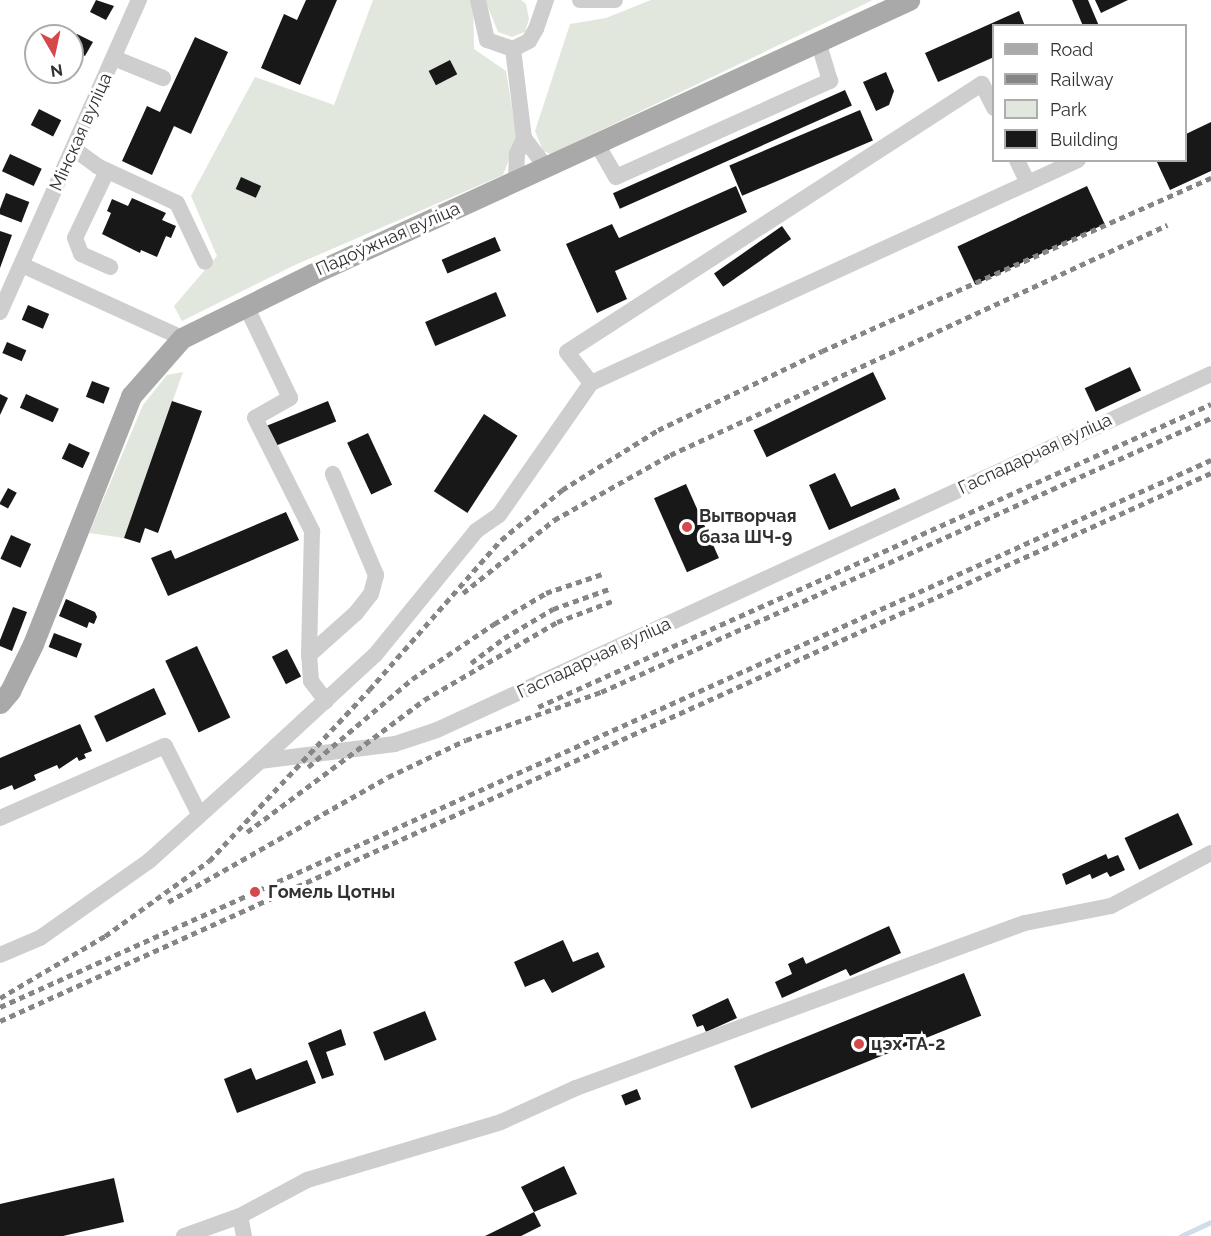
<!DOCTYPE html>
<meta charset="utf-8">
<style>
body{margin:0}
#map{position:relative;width:1211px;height:1236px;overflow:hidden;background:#fff;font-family:Raleway,sans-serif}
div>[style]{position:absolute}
.green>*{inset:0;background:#e1e7dc}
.stream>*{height:4.5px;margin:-2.25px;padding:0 2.25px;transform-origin:2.25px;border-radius:2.25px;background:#d0deea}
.building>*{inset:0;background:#181818;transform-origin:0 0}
.minor>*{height:16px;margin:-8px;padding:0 8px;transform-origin:8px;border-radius:8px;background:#cecece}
.major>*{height:21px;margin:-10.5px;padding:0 10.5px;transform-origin:10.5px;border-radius:10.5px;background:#a9a9a9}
.rail>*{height:4.5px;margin-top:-2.25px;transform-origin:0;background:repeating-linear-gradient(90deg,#868686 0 6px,transparent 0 10.5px)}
.dots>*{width:16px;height:16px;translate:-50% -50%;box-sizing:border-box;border:3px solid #fff;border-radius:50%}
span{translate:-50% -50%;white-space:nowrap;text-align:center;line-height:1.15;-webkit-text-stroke:6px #fff;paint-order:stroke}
.street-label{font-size:18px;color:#313131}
.poi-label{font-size:18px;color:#313131;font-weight:700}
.left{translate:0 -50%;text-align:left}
.legend{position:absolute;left:992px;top:24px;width:195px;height:138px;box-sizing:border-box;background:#fff;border:2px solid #adadad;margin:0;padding:8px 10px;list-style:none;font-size:18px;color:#313131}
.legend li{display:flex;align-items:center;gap:12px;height:30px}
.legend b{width:30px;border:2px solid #adadad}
.north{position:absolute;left:24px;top:24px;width:60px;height:60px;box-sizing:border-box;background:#fff;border:2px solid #adadad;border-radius:50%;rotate:171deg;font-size:16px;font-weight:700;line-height:24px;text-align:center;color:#313131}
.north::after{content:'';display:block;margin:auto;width:21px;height:27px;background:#d3494c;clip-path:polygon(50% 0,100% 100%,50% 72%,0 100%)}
</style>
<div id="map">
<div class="green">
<div style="clip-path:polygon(373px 0,473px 0,474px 49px,506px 71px,517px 139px,503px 175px,295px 265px,182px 321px,174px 306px,217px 256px,191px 196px,255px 77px,334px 105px)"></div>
<div style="clip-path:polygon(485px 0,521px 0,526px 4px,529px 19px,525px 32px,512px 37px,498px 32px)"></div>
<div style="clip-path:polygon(651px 0,873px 0,551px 154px,543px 151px,535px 131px,570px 24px,606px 18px)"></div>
<div style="clip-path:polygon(183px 372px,124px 538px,89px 533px,143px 405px,167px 375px)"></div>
</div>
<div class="stream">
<div style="left:1181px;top:1236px;width:33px;rotate:-25deg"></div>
</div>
<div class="building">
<div style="clip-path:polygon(96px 0,114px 6px,106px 20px,90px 12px)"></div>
<div style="clip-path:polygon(306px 0,337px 0,300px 85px,261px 68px,284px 14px,297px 20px)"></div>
<div style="clip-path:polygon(1072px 0,1088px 0,1099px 26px,1083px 26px)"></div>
<div style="clip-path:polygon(1095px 0,1128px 0,1101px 13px)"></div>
<div style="clip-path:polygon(1019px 11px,1025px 26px,994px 26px,994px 57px,938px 82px,925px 53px)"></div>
<div style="clip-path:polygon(77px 34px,93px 42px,85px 56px,72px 49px)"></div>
<div style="clip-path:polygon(195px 37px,228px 52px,191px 134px,174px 126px,152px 175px,122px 161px,147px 106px,160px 112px)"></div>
<div style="left:450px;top:60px;width:16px;height:24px;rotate:63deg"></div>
<div style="clip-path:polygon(886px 72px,894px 91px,889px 105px,876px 111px,863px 82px)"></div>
<div style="left:845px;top:90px;width:17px;height:254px;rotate:66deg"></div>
<div style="left:39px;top:109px;width:25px;height:18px;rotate:27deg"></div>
<div style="left:860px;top:110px;width:33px;height:142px;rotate:67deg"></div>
<div style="clip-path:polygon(1211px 122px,1211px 171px,1170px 190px,1156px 160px,1186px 160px,1186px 134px)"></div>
<div style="left:10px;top:154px;width:35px;height:19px;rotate:25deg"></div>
<div style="left:241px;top:177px;width:22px;height:13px;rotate:24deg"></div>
<div style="clip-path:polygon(736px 186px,747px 212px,615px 271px,627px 299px,597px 313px,566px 244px,612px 224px,619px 238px)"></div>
<div style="left:1087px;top:186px;width:42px;height:143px;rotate:65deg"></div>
<div style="left:6px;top:193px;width:25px;height:22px;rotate:21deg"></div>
<div style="clip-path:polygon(132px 198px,166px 213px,162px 220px,176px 226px,171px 238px,166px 236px,157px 257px,141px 250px,140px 253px,102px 234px,111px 213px,107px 211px,112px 199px,128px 206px)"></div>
<div style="left:782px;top:226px;width:16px;height:83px;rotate:55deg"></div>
<div style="clip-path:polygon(0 231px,12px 235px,0 268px)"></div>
<div style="left:495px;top:237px;width:15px;height:58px;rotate:67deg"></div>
<div style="left:496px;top:292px;width:26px;height:77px;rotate:67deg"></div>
<div style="left:28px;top:305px;width:23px;height:16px;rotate:23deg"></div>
<div style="left:7px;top:342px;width:21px;height:12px;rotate:23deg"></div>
<div style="left:1130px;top:367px;width:26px;height:50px;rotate:65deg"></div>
<div style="left:873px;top:372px;width:30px;height:133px;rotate:64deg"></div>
<div style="left:92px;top:381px;width:19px;height:17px;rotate:21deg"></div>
<div style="clip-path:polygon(0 394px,8px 398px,0 415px)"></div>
<div style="left:26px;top:394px;width:36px;height:15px;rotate:24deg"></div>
<div style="clip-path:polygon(172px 401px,202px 411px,158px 533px,145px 528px,140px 543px,124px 538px)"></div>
<div style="left:328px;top:401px;width:22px;height:66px;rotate:68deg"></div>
<div style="left:484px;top:414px;width:40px;height:92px;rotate:33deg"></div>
<div style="left:368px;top:433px;width:57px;height:23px;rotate:65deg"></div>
<div style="left:69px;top:443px;width:23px;height:17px;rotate:25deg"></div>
<div style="clip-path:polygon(835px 473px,851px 507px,895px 488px,900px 499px,829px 530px,809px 485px)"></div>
<div style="left:686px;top:484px;width:81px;height:35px;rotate:66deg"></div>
<div style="left:8px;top:488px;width:10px;height:18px;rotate:29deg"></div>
<div style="clip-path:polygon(286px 512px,299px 540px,168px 596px,151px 558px,171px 550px,175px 559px)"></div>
<div style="left:11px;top:535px;width:22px;height:26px;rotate:24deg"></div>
<div style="clip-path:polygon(66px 599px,95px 612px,97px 617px,94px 624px,89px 622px,87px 628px,59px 616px)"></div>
<div style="clip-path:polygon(13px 607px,27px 612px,12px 651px,0 646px,0 640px)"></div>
<div style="left:54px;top:633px;width:30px;height:15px;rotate:21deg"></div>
<div style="left:197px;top:646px;width:79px;height:35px;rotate:65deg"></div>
<div style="left:287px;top:649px;width:31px;height:17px;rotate:63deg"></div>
<div style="left:154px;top:688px;width:29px;height:66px;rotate:65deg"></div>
<div style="clip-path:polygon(80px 724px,92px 751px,84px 754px,86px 758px,79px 761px,77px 757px,59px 769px,57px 765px,34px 775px,36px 780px,14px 790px,12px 785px,0 790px,0 758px)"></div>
<div style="left:1178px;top:813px;width:35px;height:59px;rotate:65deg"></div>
<div style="clip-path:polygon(1106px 854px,1108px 859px,1118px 855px,1125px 870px,1110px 877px,1107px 872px,1092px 879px,1090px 874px,1066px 885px,1062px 874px)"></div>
<div style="clip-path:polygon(889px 926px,901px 953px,850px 976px,846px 969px,782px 998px,775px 982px,792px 974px,788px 964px,803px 957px,806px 964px)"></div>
<div style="clip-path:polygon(563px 940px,573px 962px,598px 952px,605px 967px,552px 993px,544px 979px,525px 987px,514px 962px)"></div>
<div style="left:964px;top:973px;width:46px;height:248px;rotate:68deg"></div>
<div style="clip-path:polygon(728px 998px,737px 1018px,706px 1032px,703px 1025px,697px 1027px,692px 1015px)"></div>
<div style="left:425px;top:1011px;width:31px;height:56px;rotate:68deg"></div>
<div style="clip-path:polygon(341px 1029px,346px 1045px,326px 1052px,334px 1075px,322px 1079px,308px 1043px)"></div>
<div style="clip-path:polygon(307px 1060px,316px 1083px,237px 1113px,224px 1079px,251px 1068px,256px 1080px)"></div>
<div style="left:637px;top:1089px;width:11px;height:17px;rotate:68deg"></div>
<div style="clip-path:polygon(564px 1166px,577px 1194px,534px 1212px,541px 1226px,521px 1236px,485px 1236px,534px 1212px,521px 1187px)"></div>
<div style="clip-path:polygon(114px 1178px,124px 1222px,63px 1236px,0 1236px,0 1204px)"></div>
</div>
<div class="minor">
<div style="left:478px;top:0;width:41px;rotate:77.3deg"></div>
<div style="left:487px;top:40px;width:28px;rotate:19deg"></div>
<div style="left:513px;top:49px;width:18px;rotate:-27deg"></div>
<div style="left:529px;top:41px;width:14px;rotate:-60deg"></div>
<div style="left:536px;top:29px;width:31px;rotate:-71deg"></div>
<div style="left:580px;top:0;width:35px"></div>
<div style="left:513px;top:49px;width:90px;rotate:83deg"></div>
<div style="left:524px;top:138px;width:36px;rotate:53deg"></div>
<div style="left:114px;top:58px;width:53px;rotate:22.2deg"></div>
<div style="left:597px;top:144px;width:38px;rotate:60deg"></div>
<div style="left:616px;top:177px;width:235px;rotate:-24.2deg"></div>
<div style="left:830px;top:81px;width:42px;rotate:-106.7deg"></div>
<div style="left:74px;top:149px;width:29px;rotate:36deg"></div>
<div style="left:97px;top:166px;width:88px;rotate:24.8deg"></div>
<div style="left:177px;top:203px;width:65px;rotate:64.6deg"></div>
<div style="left:107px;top:171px;width:74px;rotate:115.5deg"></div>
<div style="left:75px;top:238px;width:17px;rotate:69deg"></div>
<div style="left:81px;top:254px;width:32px;rotate:24deg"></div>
<div style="left:516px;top:181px;width:27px;rotate:-88deg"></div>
<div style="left:517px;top:154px;width:17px;rotate:-66deg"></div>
<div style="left:1028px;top:183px;width:55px;rotate:-24.7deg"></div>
<div style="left:22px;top:265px;width:176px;rotate:24.5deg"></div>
<div style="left:246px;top:306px;width:102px;rotate:64.4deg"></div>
<div style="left:290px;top:398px;width:40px;rotate:150.3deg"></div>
<div style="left:255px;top:418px;width:127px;rotate:63.2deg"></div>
<div style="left:312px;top:531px;width:124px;rotate:91.4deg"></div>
<div style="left:0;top:312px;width:342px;rotate:-66deg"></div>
<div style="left:591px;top:383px;width:39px;rotate:-128deg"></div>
<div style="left:567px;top:352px;width:494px;rotate:-32.9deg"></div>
<div style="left:982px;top:84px;width:27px;rotate:63deg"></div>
<div style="left:326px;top:701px;width:25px;rotate:-127deg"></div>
<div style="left:311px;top:681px;width:26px;rotate:-94deg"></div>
<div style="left:309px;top:655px;width:63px;rotate:-41.8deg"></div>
<div style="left:356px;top:613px;width:24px;rotate:-52deg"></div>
<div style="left:371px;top:594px;width:20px;rotate:-75deg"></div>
<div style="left:376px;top:575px;width:110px;rotate:-113.1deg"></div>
<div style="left:260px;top:761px;width:156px;rotate:-42.7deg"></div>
<div style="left:375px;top:655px;width:160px;rotate:-50.8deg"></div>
<div style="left:476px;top:531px;width:28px;rotate:-35deg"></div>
<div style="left:499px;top:515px;width:161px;rotate:-55.1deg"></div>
<div style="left:591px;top:383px;width:481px;rotate:-24.6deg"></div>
<div style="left:1028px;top:183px;width:25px;rotate:-116deg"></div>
<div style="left:0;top:818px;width:180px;rotate:-23.6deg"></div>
<div style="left:165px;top:746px;width:76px;rotate:63.4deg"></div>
<div style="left:0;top:955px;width:43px;rotate:-23deg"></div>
<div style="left:40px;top:938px;width:133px;rotate:-35.2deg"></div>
<div style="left:149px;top:861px;width:149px;rotate:-42deg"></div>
<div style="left:260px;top:761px;width:136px;rotate:-7.2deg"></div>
<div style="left:395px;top:744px;width:44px;rotate:-18.4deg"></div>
<div style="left:437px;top:730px;width:852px;rotate:-24.7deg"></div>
<div style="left:184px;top:1236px;width:59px;rotate:-19.7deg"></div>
<div style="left:244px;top:1236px;width:20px;rotate:-101deg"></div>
<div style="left:240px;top:1216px;width:76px;rotate:-28.2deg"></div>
<div style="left:307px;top:1180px;width:202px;rotate:-16.6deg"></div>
<div style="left:501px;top:1122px;width:82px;rotate:-24.4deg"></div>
<div style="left:576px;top:1088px;width:478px;rotate:-20.2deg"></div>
<div style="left:1025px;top:923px;width:88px;rotate:-11.2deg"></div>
<div style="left:1111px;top:906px;width:113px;rotate:-27.9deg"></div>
</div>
<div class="major">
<div style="left:0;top:703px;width:16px;rotate:-50deg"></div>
<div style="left:10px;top:691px;width:52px;rotate:-63.9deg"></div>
<div style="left:33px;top:644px;width:267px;rotate:-68.4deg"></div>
<div style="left:131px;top:396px;width:77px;rotate:-48.7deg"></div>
<div style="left:182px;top:338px;width:145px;rotate:-26.2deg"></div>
<div style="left:312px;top:274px;width:657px;rotate:-24.65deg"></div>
</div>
<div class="rail">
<div style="left:463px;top:593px;width:117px;rotate:-38.7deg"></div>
<div style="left:554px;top:520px;width:133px;rotate:-29.3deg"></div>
<div style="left:670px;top:455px;width:548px;rotate:-24.83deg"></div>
<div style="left:471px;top:663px;width:41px;rotate:-37.1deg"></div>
<div style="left:504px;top:638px;width:57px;rotate:-30.6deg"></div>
<div style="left:553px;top:609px;width:59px;rotate:-19.7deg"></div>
<div style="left:538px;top:707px;width:738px;rotate:-24.24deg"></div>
<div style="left:308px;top:767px;width:136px;rotate:-40.2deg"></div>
<div style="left:412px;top:679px;width:99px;rotate:-33.9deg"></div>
<div style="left:494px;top:624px;width:61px;rotate:-30.8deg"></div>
<div style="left:546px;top:593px;width:59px;rotate:-18.7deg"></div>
<div style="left:247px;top:832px;width:221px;rotate:-36.7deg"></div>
<div style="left:424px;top:700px;width:154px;rotate:-30.4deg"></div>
<div style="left:557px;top:622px;width:62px;rotate:-20.8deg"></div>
<div style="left:168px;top:902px;width:253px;rotate:-29.6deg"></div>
<div style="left:388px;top:777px;width:86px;rotate:-25.4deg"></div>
<div style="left:466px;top:740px;width:143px;rotate:-19.6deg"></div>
<div style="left:601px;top:692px;width:669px;rotate:-24.19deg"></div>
<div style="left:0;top:998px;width:122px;rotate:-30.6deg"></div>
<div style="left:105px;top:936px;width:128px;rotate:-35.8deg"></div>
<div style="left:209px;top:861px;width:234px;rotate:-46.9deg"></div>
<div style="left:369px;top:690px;width:200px;rotate:-48.7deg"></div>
<div style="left:501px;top:540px;width:79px;rotate:-39.3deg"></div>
<div style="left:562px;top:490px;width:113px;rotate:-32deg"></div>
<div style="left:658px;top:430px;width:182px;rotate:-25.7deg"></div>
<div style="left:822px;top:351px;width:426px;rotate:-24deg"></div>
<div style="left:0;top:1007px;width:1329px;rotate:-24.31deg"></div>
<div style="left:0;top:1021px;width:1329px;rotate:-24.35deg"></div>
</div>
<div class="dots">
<div style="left:687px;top:527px;background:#d3494c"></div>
<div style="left:255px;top:892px;background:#d3494c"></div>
<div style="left:859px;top:1044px;background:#d3494c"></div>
</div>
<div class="street-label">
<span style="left:81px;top:132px;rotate:-66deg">Мінская вуліца</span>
<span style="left:388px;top:239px;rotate:-24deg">Падоўжная вуліца</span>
<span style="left:1035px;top:454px;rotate:-25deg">Гаспадарчая вуліца</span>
<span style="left:594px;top:658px;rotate:-25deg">Гаспадарчая вуліца</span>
</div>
<div class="poi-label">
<span class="left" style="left:699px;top:527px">Вытворчая<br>база ШЧ-9</span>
<span class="left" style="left:268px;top:892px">Гомель Цотны</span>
<span class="left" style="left:871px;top:1044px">цэх ТА-2</span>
</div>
<ul class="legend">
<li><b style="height:8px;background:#a9a9a9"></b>Road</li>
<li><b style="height:8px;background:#868686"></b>Railway</li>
<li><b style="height:16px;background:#e1e7dc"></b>Park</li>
<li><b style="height:16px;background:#181818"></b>Building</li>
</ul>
<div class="north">N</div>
</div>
